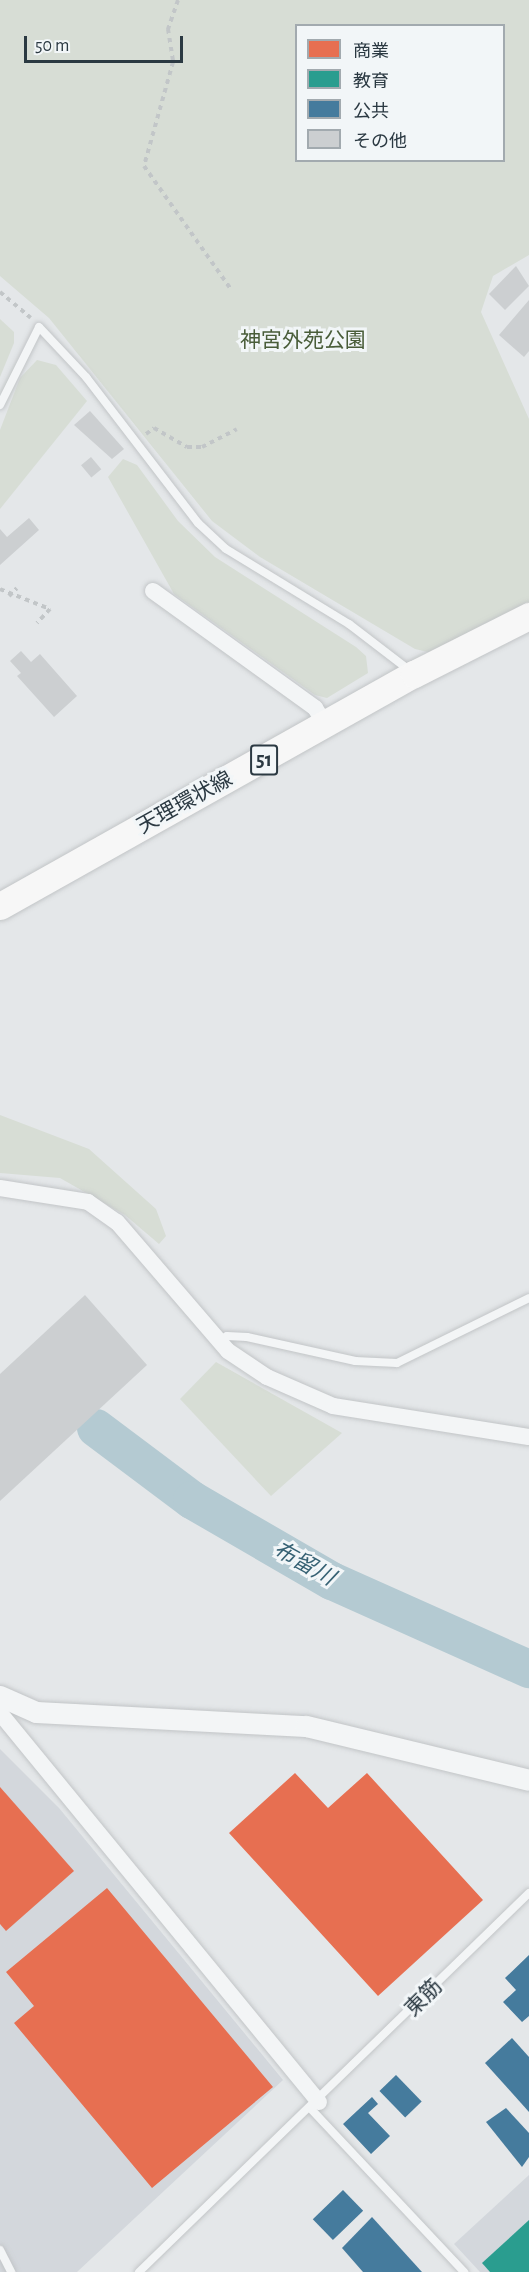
<!DOCTYPE html>
<meta charset="utf-8">
<style>
body{margin:0}
#map{position:relative;width:529px;height:2272px;overflow:hidden;background:#e4e7e9;font-family:"Alegreya Sans","Noto Sans JP",sans-serif}
div>[style]{position:absolute}
.built>*{inset:0;background:#d3d7dc}
.green>*{inset:0;background:#d7ddd5}
.shops>*{inset:0;background:#e76f51}
.schools>*{inset:0;background:#2a9d8f}
.public>*{inset:0;background:#457b9d;transform-origin:0 0}
.river>*{height:38px;margin:-19px;padding:0 19px;transform-origin:19px;border-radius:19px;background:#b4cad2}
.building>*{inset:0;background:#cccfd1;transform-origin:0 0}
.path>*{height:4px;margin-top:-2px;transform-origin:0;background:repeating-linear-gradient(90deg,#c2c6c8 0 4.5px,transparent 0 9px)}
.roads{filter:drop-shadow(0 0 2px #c2c5c7) drop-shadow(0 0 2px #c2c5c7)}
.service>*{height:8px;margin:-4px;padding:0 4px;transform-origin:4px;border-radius:4px;background:#f3f5f6}
.minor>*{height:16px;margin:-8px;padding:0 8px;transform-origin:8px;border-radius:8px;background:#f3f5f6}
.tertiary>*{height:21px;margin:-10.5px;padding:0 10.5px;transform-origin:10.5px;border-radius:10.5px;background:#f3f5f6}
.primary>*{height:27px;margin:-13.5px;padding:0 13.5px;transform-origin:13.5px;border-radius:13.5px;background:#f7f7f7}
span{translate:-50% -50%;white-space:nowrap;text-align:center;line-height:1.15;-webkit-text-stroke:6px #f2f6f8;paint-order:stroke}
.shield-label span{padding:2px 4px;background:#f2f6f8;border:2px solid;border-radius:4px;-webkit-text-stroke-width:0}
.shield-label{font-size:20px;color:#2b3942;font-weight:700}
.park-label{font-size:21px;color:#495d39}
.street-label{font-size:21px;color:#2b3942}
.water-label{font-size:22px;color:#376274;font-style:italic}
.legend{position:absolute;left:295px;top:24px;width:210px;height:138px;box-sizing:border-box;background:#f2f6f8;border:2px solid #a2aaaf;margin:0;padding:8px 10px;list-style:none;font-size:18px;color:#2b3942}
.legend li{display:flex;align-items:center;gap:12px;height:30px}
.legend b{width:30px;border:2px solid #a2aaaf}
.scale{position:absolute;left:24px;top:36px;width:159px;height:27px;box-sizing:border-box;border:3px solid #2b3942;border-top:0;padding-left:8px;font-size:18px;line-height:21px;white-space:nowrap;color:#2b3942;-webkit-text-stroke:4px #f2f6f8;paint-order:stroke}
</style>
<div id="map">
<div class="built">
<div style="clip-path:polygon(0 1749px,59px 1808px,283px 2080px,77px 2272px,0 2272px)"></div>
<div style="clip-path:polygon(529px 2175px,529px 2272px,480px 2272px,454px 2244px)"></div>
</div>
<div class="green">
<div style="clip-path:polygon(evenodd,0 0,529px 0,529px 255px,493px 276px,481px 312px,529px 419px,529px 607px,436px 654px,415px 649px,260px 557px,212px 521px,49px 318px,0 276px,0 0,296px 26px,504px 26px,504px 160px,296px 160px,296px 26px)"></div>
<div style="clip-path:polygon(0 319px,14px 332px,14px 343px,0 377px)"></div>
<div style="clip-path:polygon(37px 360px,56px 365px,87px 401px,0 509px,0 430px,20px 378px)"></div>
<div style="clip-path:polygon(123px 459px,137px 465px,178px 521px,215px 557px,356px 647px,366px 656px,368px 673px,327px 698px,315px 695px,174px 594px,108px 477px)"></div>
<div style="clip-path:polygon(0 1115px,89px 1149px,156px 1209px,166px 1236px,159px 1244px,125px 1215px,60px 1178px,0 1173px)"></div>
<div style="clip-path:polygon(216px 1362px,342px 1433px,271px 1496px,180px 1399px)"></div>
</div>
<div class="shops">
<div style="clip-path:polygon(295px 1773px,328px 1808px,367px 1773px,483px 1900px,378px 1996px,229px 1833px)"></div>
<div style="clip-path:polygon(0 1787px,74px 1871px,6px 1931px,0 1924px)"></div>
<div style="clip-path:polygon(107px 1888px,273px 2087px,152px 2188px,14px 2023px,34px 2006px,6px 1972px)"></div>
</div>
<div class="schools">
<div style="clip-path:polygon(529px 2220px,529px 2272px,490px 2272px,482px 2263px)"></div>
</div>
<div class="public">
<div style="clip-path:polygon(529px 1955px,529px 2016px,522px 2022px,503px 2002px,516px 1990px,505px 1978px)"></div>
<div style="clip-path:polygon(512px 2038px,529px 2057px,529px 2112px,485px 2063px)"></div>
<div style="left:396px;top:2075px;width:37px;height:23px;rotate:46deg"></div>
<div style="clip-path:polygon(372px 2097px,378px 2104px,368px 2113px,390px 2136px,371px 2154px,343px 2124px)"></div>
<div style="clip-path:polygon(506px 2108px,529px 2133px,529px 2157px,522px 2167px,486px 2122px)"></div>
<div style="left:343px;top:2190px;width:29px;height:42px;rotate:46deg"></div>
<div style="clip-path:polygon(372px 2217px,422px 2272px,363px 2272px,342px 2248px)"></div>
</div>
<div class="river">
<div style="left:96px;top:1428px;width:120px;rotate:36.9deg"></div>
<div style="left:192px;top:1500px;width:162px;rotate:30.1deg"></div>
<div style="left:332px;top:1581px;width:216px;rotate:24.1deg"></div>
</div>
<div class="building">
<div style="clip-path:polygon(516px 266px,529px 286px,505px 310px,489px 294px)"></div>
<div style="clip-path:polygon(529px 300px,529px 351px,524px 357px,499px 335px)"></div>
<div style="clip-path:polygon(90px 411px,124px 449px,112px 459px,74px 425px)"></div>
<div style="left:91px;top:457px;width:16px;height:13px;rotate:50deg"></div>
<div style="clip-path:polygon(29px 518px,39px 530px,0 565px,0 529px,7px 537px)"></div>
<div style="clip-path:polygon(21px 651px,31px 662px,40px 654px,77px 696px,54px 717px,17px 676px,21px 673px,10px 661px)"></div>
<div style="clip-path:polygon(85px 1295px,147px 1365px,0 1501px,0 1374px)"></div>
</div>
<div class="path">
<div style="left:178px;top:0;width:31px;rotate:109deg"></div>
<div style="left:168px;top:29px;width:33px;rotate:81deg"></div>
<div style="left:173px;top:62px;width:108px;rotate:105.6deg"></div>
<div style="left:144px;top:166px;width:149px;rotate:54.8deg"></div>
<div style="left:0;top:292px;width:40px;rotate:40deg"></div>
<div style="left:146px;top:434px;width:10px;rotate:-37deg"></div>
<div style="left:154px;top:428px;width:38px;rotate:30deg"></div>
<div style="left:187px;top:447px;width:15px"></div>
<div style="left:202px;top:447px;width:39px;rotate:-27deg"></div>
<div style="left:0;top:589px;width:54px;rotate:21.8deg"></div>
<div style="left:50px;top:609px;width:19px;rotate:133deg"></div>
<div style="left:9px;top:596px;width:11px;rotate:-45deg"></div>
</div>
<div class="roads">
<div class="service">
<div style="left:0;top:405px;width:87px;rotate:-63.4deg"></div>
<div style="left:39px;top:327px;width:69px;rotate:46.8deg"></div>
<div style="left:86px;top:377px;width:184px;rotate:52.5deg"></div>
<div style="left:198px;top:523px;width:38px;rotate:43deg"></div>
<div style="left:226px;top:549px;width:144px;rotate:31.4deg"></div>
<div style="left:349px;top:624px;width:76px;rotate:37.5deg"></div>
<div style="left:219px;top:1341px;width:9px;rotate:-32deg"></div>
<div style="left:227px;top:1336px;width:20px;rotate:3deg"></div>
<div style="left:247px;top:1337px;width:111px;rotate:12.5deg"></div>
<div style="left:355px;top:1361px;width:42px;rotate:2.7deg"></div>
<div style="left:397px;top:1363px;width:147px;rotate:-26.2deg"></div>
<div style="left:311px;top:2109px;width:224px;rotate:46.8deg"></div>
<div style="left:0;top:2250px;width:25px;rotate:63deg"></div>
<div style="left:139px;top:2272px;width:544px;rotate:-44.18deg"></div>
</div>
<div class="minor">
<div style="left:153px;top:591px;width:200px;rotate:35.8deg"></div>
<div style="left:315px;top:708px;width:20px;rotate:57deg"></div>
<div style="left:0;top:1188px;width:89px;rotate:9deg"></div>
<div style="left:88px;top:1202px;width:35px;rotate:35deg"></div>
<div style="left:117px;top:1222px;width:170px;rotate:49.3deg"></div>
<div style="left:228px;top:1351px;width:47px;rotate:33.7deg"></div>
<div style="left:267px;top:1377px;width:72px;rotate:23.7deg"></div>
<div style="left:333px;top:1406px;width:198px;rotate:9deg"></div>
<div style="left:0;top:1713px;width:503px;rotate:50.65deg"></div>
</div>
<div class="tertiary">
<div style="left:0;top:1696px;width:39px;rotate:24deg"></div>
<div style="left:36px;top:1712px;width:270px;rotate:3deg"></div>
<div style="left:306px;top:1726px;width:229px;rotate:13.6deg"></div>
</div>
<div class="primary">
<div style="left:0;top:906px;width:475px;rotate:-29.3deg"></div>
<div style="left:414px;top:674px;width:129px;rotate:-26.8deg"></div>
</div>
</div>
<div class="shield-label">
<span style="left:264px;top:760px">51</span>
</div>
<div class="park-label">
<span style="left:303px;top:341px">神宮外苑公園</span>
</div>
<div class="street-label">
<span style="left:185px;top:803px;rotate:-29deg">天理環状線</span>
<span style="left:424px;top:1998px;rotate:-45deg">東筋</span>
</div>
<div class="water-label">
<span style="left:304px;top:1564px;rotate:29deg">布留川</span>
</div>
<ul class="legend">
<li><b style="height:16px;background:#e76f51"></b>商業</li>
<li><b style="height:16px;background:#2a9d8f"></b>教育</li>
<li><b style="height:16px;background:#457b9d"></b>公共</li>
<li><b style="height:16px;background:#cccfd1"></b>その他</li>
</ul>
<div class="scale">50 m</div>
</div>
